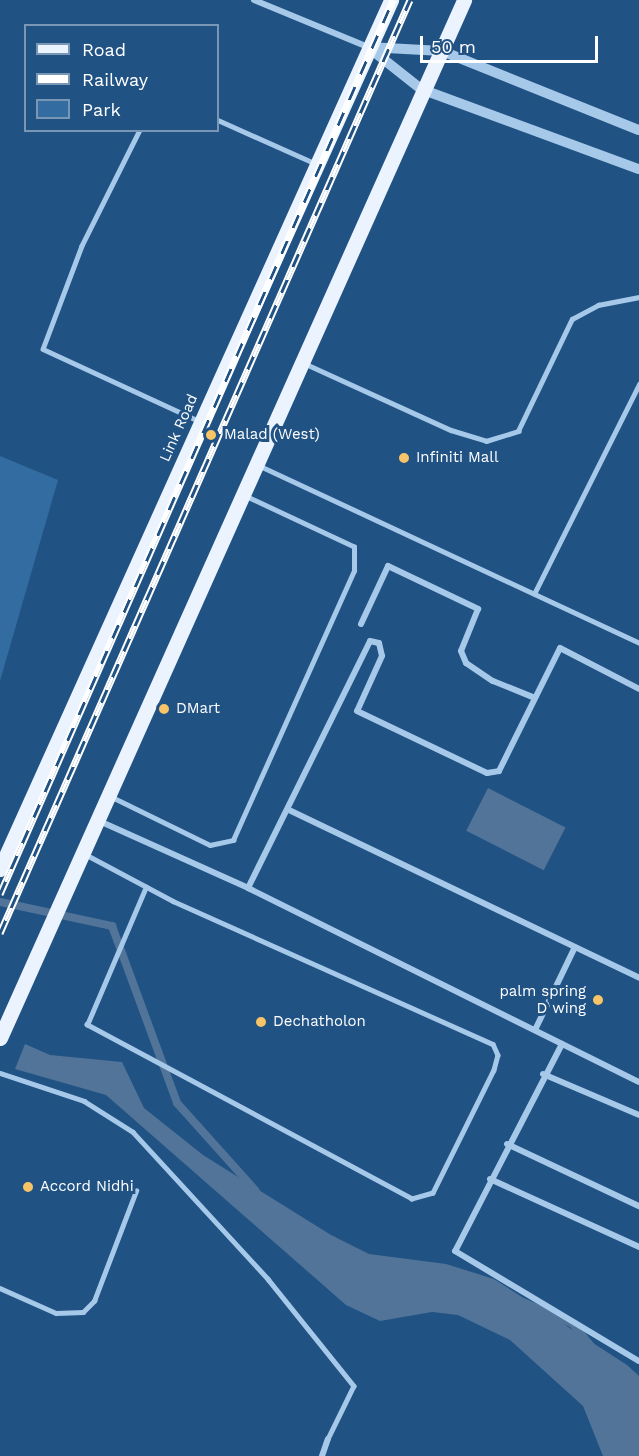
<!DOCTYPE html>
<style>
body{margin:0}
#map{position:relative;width:639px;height:1456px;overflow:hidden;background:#205284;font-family:"Work Sans",sans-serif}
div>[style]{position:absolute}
.green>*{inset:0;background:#336ca1}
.water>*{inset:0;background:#517498;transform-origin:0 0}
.stream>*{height:8px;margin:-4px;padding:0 4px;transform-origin:4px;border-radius:4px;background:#517498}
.service>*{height:4.5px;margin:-2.25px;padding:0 2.25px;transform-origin:2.25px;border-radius:2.25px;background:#a7c9e9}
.minor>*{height:6px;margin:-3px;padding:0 3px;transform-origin:3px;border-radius:3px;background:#a7c9e9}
.tertiary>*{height:10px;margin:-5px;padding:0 5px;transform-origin:5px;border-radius:5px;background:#a7c9e9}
.primary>*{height:15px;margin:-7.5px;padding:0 7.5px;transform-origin:7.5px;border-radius:7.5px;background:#ebf3fe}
.rail>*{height:7px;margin-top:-3.5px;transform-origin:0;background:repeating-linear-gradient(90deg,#205284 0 14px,#fff 0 28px);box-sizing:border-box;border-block:2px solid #fff}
.dots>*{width:16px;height:16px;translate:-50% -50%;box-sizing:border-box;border:3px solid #205284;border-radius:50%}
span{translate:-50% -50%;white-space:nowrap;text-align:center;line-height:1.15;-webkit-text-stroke:6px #205284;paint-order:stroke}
.street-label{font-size:15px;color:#fff}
.poi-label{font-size:15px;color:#fff}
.left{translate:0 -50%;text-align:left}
.right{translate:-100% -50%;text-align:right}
.legend{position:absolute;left:24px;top:24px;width:195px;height:108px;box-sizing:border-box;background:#205284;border:2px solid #7997b5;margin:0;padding:8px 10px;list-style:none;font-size:18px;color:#fff}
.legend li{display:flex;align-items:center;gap:12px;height:30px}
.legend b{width:30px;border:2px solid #7997b5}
.scale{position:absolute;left:420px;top:36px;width:178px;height:27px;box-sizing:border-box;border:3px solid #fff;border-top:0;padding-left:8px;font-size:18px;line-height:21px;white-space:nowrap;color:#fff;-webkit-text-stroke:4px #205284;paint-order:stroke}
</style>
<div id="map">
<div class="green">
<div style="clip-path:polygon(0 456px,58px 480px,0 681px)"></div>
</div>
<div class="water">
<div style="left:488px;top:788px;width:87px;height:48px;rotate:27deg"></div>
<div style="clip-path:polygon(25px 1044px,50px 1055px,122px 1062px,144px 1108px,203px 1155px,331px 1235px,369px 1254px,446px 1264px,494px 1279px,627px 1365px,639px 1376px,639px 1456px,603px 1456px,583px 1406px,510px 1340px,458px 1315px,432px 1312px,380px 1321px,346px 1305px,106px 1095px,15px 1069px)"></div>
</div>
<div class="stream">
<div style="left:0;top:902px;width:115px;rotate:12.1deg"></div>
<div style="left:112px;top:926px;width:189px;rotate:69.8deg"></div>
<div style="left:177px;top:1103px;width:118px;rotate:48.1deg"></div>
<div style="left:523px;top:1302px;width:55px;rotate:23.7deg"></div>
<div style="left:573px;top:1324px;width:32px;rotate:51deg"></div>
</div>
<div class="service">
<div style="left:218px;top:120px;width:105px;rotate:24.1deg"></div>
<div style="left:140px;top:130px;width:130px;rotate:116.6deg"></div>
<div style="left:82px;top:246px;width:110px;rotate:110.7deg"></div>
<div style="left:43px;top:349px;width:172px;rotate:24.8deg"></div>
<div style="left:306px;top:364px;width:159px;rotate:24.5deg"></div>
<div style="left:451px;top:430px;width:37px;rotate:17deg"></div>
<div style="left:486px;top:441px;width:34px;rotate:-17deg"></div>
<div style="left:518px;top:431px;width:124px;rotate:-64.3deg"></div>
<div style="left:572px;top:319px;width:30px;rotate:-28deg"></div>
<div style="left:598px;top:305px;width:42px;rotate:-11deg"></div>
<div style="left:258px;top:465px;width:421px;rotate:25deg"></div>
<div style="left:534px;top:594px;width:235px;rotate:-63.4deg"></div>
<div style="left:110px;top:796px;width:111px;rotate:26.1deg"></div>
<div style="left:210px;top:845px;width:24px;rotate:-12deg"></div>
<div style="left:233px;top:840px;width:295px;rotate:-65.8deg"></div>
<div style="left:354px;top:571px;width:24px;rotate:-90deg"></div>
<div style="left:354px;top:547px;width:120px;rotate:-154.9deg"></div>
<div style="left:85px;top:854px;width:100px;rotate:28.1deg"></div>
<div style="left:173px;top:901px;width:350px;rotate:24.1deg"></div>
<div style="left:493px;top:1044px;width:12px;rotate:66deg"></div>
<div style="left:498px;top:1055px;width:16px;rotate:105deg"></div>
<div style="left:494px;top:1070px;width:137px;rotate:116.4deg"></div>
<div style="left:433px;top:1193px;width:22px;rotate:164deg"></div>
<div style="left:412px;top:1199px;width:369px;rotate:-151.8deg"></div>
<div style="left:87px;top:1025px;width:150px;rotate:-66.9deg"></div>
<div style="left:0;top:1073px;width:89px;rotate:18.4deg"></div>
<div style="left:84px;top:1101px;width:58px;rotate:32.3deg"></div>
<div style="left:133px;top:1132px;width:200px;rotate:47.4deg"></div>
<div style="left:268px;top:1279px;width:137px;rotate:51.2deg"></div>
<div style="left:354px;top:1386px;width:59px;rotate:116.1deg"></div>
<div style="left:0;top:1288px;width:61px;rotate:24.1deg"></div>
<div style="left:56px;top:1313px;width:27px;rotate:-2deg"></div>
<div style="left:83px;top:1312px;width:16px;rotate:-45deg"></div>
<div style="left:94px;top:1301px;width:118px;rotate:-69.1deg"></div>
</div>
<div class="minor">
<div style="left:254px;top:0;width:123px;rotate:22.4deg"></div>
<div style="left:361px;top:624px;width:64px;rotate:-65deg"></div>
<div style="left:388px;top:566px;width:100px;rotate:25.5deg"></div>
<div style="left:478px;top:609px;width:45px;rotate:112deg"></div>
<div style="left:461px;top:651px;width:13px;rotate:67deg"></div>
<div style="left:466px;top:663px;width:32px;rotate:34deg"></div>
<div style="left:493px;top:681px;width:45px;rotate:22deg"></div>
<div style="left:289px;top:810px;width:388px;rotate:25.6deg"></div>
<div style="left:97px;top:820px;width:166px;rotate:24.2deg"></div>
<div style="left:248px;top:888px;width:436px;rotate:26.4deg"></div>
<div style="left:248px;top:888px;width:275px;rotate:-63.7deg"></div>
<div style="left:370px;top:641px;width:9px;rotate:13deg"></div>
<div style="left:379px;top:643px;width:13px;rotate:77deg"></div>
<div style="left:382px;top:656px;width:60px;rotate:114.4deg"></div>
<div style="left:357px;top:711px;width:144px;rotate:25.5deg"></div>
<div style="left:487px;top:773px;width:12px;rotate:-9deg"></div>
<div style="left:499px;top:771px;width:137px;rotate:-63.6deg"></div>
<div style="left:560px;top:648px;width:89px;rotate:27.4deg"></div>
<div style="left:535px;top:1030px;width:92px;rotate:-64.3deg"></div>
<div style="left:562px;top:1044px;width:233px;rotate:117.3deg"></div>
<div style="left:455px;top:1251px;width:214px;rotate:30.9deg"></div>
<div style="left:543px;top:1074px;width:104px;rotate:23.1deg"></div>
<div style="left:507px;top:1144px;width:146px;rotate:25.2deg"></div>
<div style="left:490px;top:1179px;width:164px;rotate:24.5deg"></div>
<div style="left:322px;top:1456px;width:18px;rotate:-71deg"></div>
</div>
<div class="tertiary">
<div style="left:368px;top:47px;width:68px;rotate:38.4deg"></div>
<div style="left:421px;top:89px;width:232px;rotate:20.2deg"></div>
<div style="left:368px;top:47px;width:74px;rotate:3.1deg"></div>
<div style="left:442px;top:51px;width:212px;rotate:21.9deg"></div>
</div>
<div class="primary">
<div style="left:0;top:869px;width:953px;rotate:-65.77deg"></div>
<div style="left:0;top:1038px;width:1137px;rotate:-65.91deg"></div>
</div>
<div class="rail">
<div style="left:0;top:894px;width:977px;rotate:-66.27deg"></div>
<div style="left:0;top:933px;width:1019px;rotate:-66.28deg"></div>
</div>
<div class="dots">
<div style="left:211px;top:435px;background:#f7c467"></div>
<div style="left:404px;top:458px;background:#f7c467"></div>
<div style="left:164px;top:709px;background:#f7c467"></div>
<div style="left:598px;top:1000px;background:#f7c467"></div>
<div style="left:261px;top:1022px;background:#f7c467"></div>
<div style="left:28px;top:1187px;background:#f7c467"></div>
</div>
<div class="street-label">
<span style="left:179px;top:428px;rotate:-66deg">Link Road</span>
</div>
<div class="poi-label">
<span class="left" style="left:224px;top:435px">Malad (West)</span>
<span class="left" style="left:416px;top:458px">Infiniti Mall</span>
<span class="left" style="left:176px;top:709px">DMart</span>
<span class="right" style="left:586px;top:1000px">palm spring<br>D wing</span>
<span class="left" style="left:273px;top:1022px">Dechatholon</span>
<span class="left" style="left:40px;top:1187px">Accord Nidhi</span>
</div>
<ul class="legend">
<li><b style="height:8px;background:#ebf3fe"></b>Road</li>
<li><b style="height:8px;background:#fff"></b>Railway</li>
<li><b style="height:16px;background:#336ca1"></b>Park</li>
</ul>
<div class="scale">50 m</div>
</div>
